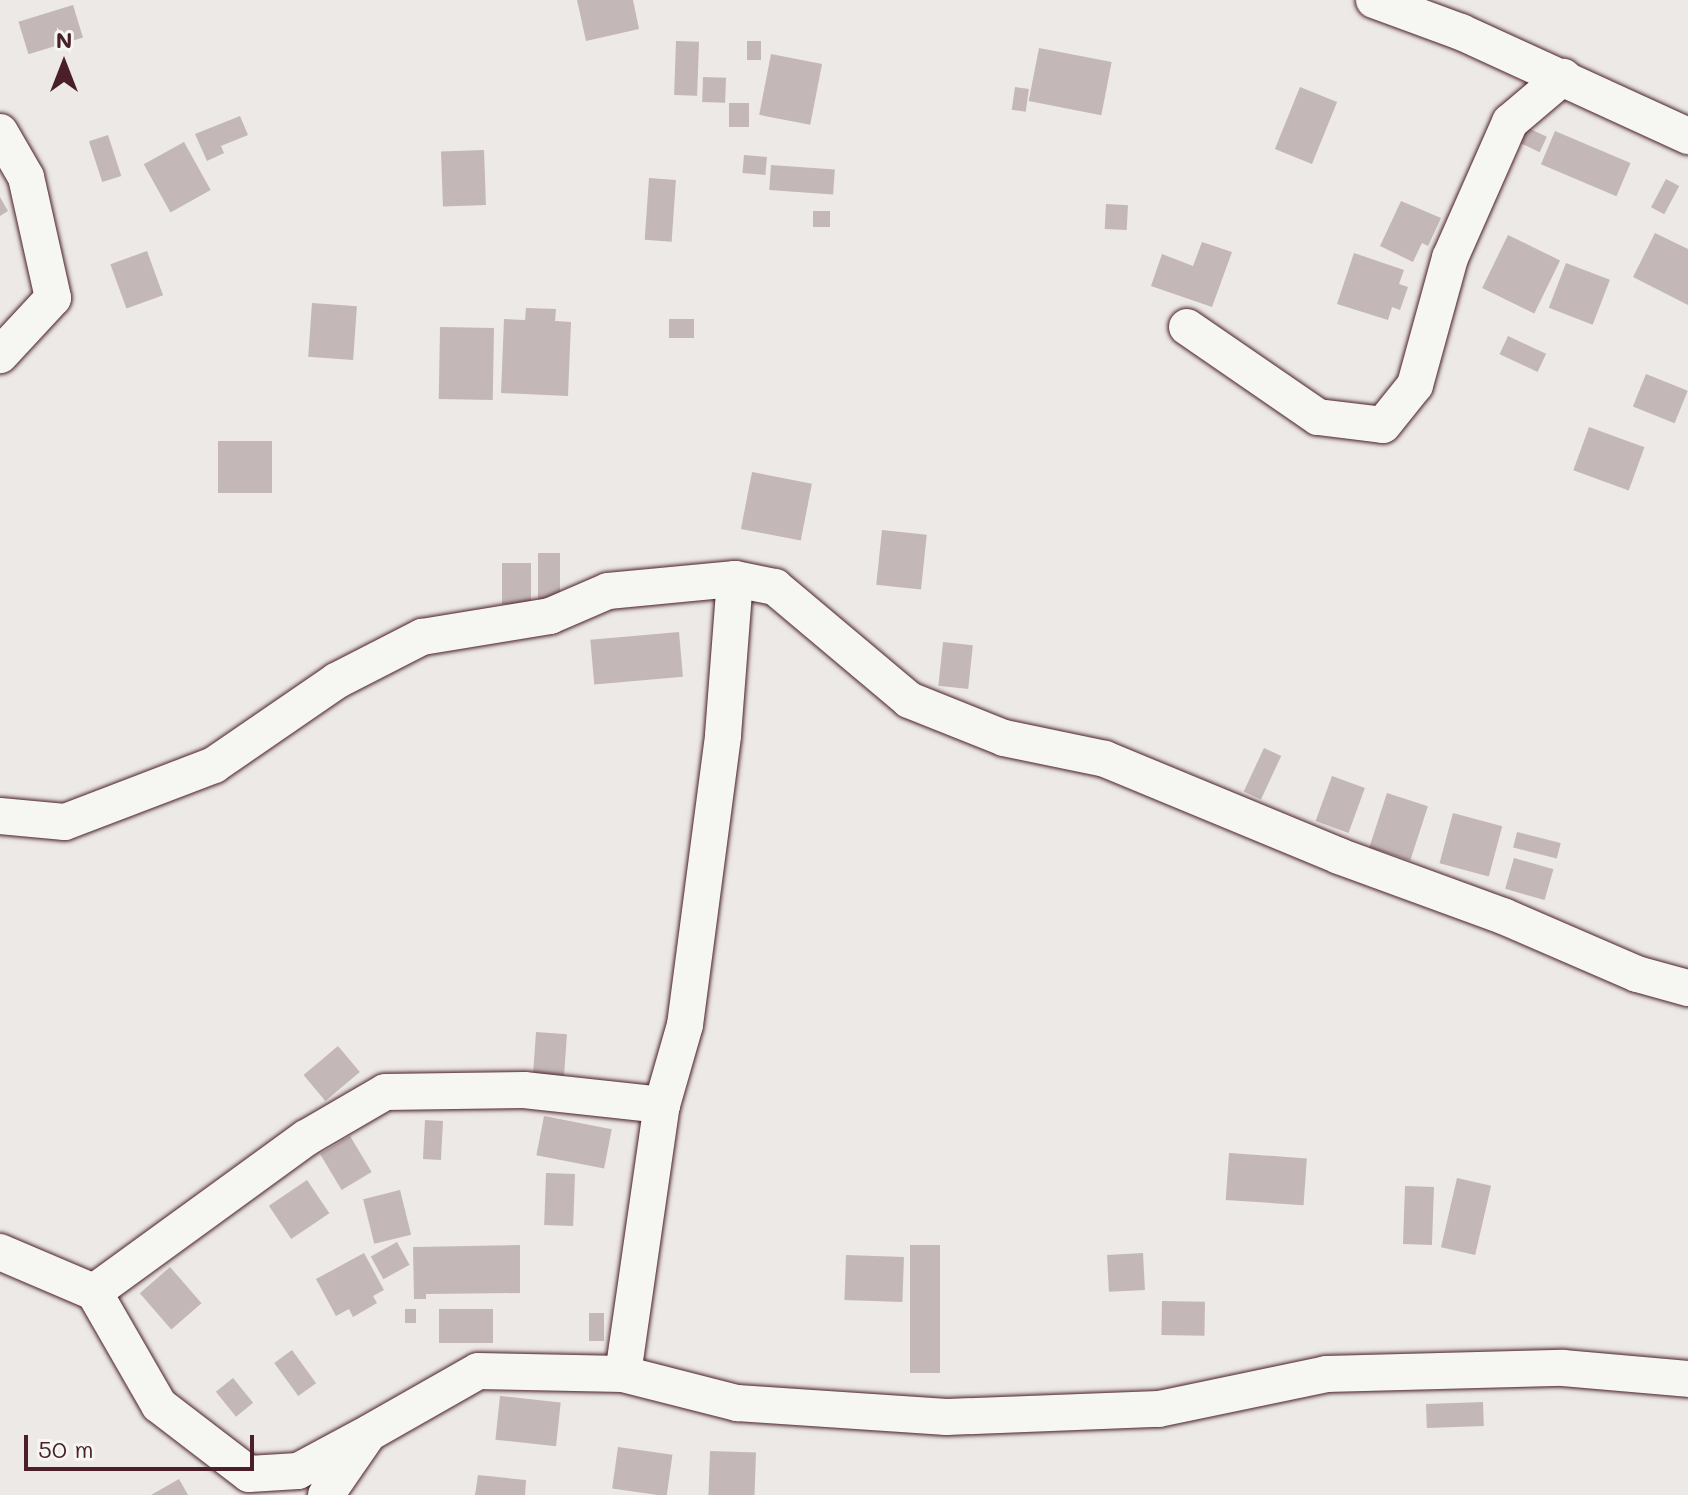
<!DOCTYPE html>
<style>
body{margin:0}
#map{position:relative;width:1688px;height:1495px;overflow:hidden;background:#ece9e6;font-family:Mali,sans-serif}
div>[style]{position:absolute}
.building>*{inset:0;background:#c4b7b7;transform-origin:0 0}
.roads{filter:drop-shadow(0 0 2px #4a1f2b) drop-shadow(0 0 2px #4a1f2b)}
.minor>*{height:36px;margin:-18px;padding:0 18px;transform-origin:18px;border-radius:18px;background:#f6f6f2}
span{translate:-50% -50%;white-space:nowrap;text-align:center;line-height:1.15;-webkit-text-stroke:8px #f6f6f2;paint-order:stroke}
.north{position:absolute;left:24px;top:24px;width:80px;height:80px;-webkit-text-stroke:6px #f6f6f2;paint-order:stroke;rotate:0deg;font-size:22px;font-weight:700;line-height:32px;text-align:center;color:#4a1f2b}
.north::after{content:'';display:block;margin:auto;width:28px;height:36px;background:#4a1f2b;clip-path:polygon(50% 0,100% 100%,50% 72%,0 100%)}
.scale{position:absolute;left:24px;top:1435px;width:230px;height:36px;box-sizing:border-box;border:4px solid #4a1f2b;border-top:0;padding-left:10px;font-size:24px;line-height:28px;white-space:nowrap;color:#4a1f2b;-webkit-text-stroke:6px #f6f6f2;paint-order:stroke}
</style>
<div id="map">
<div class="building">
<div style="clip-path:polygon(577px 0,633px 0,639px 29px,586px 41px)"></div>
<div style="left:73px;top:5px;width:34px;height:57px;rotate:73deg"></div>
<div style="left:676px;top:41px;width:23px;height:54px;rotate:2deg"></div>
<div style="left:747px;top:41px;width:14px;height:19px"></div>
<div style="left:1039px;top:48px;width:74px;height:54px;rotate:11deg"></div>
<div style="left:771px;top:54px;width:52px;height:62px;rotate:11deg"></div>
<div style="left:703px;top:77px;width:23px;height:25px;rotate:2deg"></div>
<div style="left:1015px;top:87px;width:14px;height:23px;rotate:8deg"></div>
<div style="left:1300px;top:87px;width:40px;height:67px;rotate:22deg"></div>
<div style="left:729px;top:103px;width:20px;height:24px"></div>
<div style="clip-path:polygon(240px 116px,248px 135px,221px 146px,224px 153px,207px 161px,195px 134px)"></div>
<div style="left:1526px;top:127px;width:23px;height:17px;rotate:25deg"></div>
<div style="left:1555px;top:131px;width:82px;height:36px;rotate:23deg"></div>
<div style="left:108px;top:135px;width:43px;height:20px;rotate:72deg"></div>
<div style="left:184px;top:142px;width:55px;height:46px;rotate:61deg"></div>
<div style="left:484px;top:150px;width:55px;height:43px;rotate:88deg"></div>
<div style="left:744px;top:155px;width:23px;height:18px;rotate:5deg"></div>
<div style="left:771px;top:165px;width:64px;height:25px;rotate:4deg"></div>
<div style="left:649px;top:178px;width:27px;height:62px;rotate:4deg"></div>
<div style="left:1666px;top:179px;width:15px;height:32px;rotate:28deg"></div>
<div style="clip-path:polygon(0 197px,8px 211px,0 216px)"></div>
<div style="clip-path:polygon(1401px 201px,1441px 218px,1428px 246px,1422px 243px,1413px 262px,1380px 246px)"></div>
<div style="left:1106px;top:204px;width:22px;height:25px;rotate:3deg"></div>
<div style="left:813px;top:211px;width:17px;height:16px"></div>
<div style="clip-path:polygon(1655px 233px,1688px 249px,1688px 305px,1633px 277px)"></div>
<div style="left:1508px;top:235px;width:58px;height:59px;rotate:26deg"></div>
<div style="clip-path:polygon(1202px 242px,1232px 252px,1212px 307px,1151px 286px,1162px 254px,1193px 266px)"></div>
<div style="left:147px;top:251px;width:47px;height:39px;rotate:70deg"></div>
<div style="clip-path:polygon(1354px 253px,1404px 270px,1399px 284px,1408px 287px,1400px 310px,1392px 307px,1388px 320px,1337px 304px)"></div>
<div style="left:1566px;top:263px;width:47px;height:48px;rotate:21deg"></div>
<div style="left:312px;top:303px;width:45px;height:54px;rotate:4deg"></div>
<div style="clip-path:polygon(526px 308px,556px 309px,555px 321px,571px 322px,568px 396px,501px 393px,504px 319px,525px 320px)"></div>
<div style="left:669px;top:319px;width:25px;height:19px"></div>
<div style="left:440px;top:327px;width:54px;height:72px;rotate:1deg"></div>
<div style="left:1508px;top:336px;width:42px;height:20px;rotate:25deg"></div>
<div style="left:1646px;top:374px;width:45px;height:35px;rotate:22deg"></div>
<div style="left:1589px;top:427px;width:59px;height:46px;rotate:20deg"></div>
<div style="left:218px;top:441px;width:54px;height:52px"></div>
<div style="left:752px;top:472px;width:61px;height:58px;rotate:11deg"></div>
<div style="left:882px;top:530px;width:45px;height:55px;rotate:6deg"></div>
<div style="left:538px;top:553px;width:22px;height:49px"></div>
<div style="left:502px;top:563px;width:29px;height:41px"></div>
<div style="left:679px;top:632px;width:45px;height:89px;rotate:85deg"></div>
<div style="left:943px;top:642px;width:30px;height:44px;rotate:6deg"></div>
<div style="left:1264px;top:748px;width:19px;height:48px;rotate:25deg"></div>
<div style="left:1332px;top:776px;width:35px;height:48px;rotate:20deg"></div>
<div style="left:1387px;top:793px;width:43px;height:57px;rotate:18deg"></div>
<div style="left:1453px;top:813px;width:51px;height:52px;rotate:15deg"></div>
<div style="left:1517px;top:832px;width:45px;height:16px;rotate:14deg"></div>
<div style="left:1514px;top:858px;width:41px;height:32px;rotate:16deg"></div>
<div style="left:536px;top:1032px;width:31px;height:43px;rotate:4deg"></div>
<div style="left:338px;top:1046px;width:34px;height:45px;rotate:50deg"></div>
<div style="left:544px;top:1116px;width:69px;height:40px;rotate:11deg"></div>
<div style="left:425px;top:1120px;width:18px;height:39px;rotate:3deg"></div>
<div style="left:350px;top:1136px;width:42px;height:35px;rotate:59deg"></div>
<div style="left:1229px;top:1153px;width:78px;height:47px;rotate:4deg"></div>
<div style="left:546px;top:1173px;width:29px;height:52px;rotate:2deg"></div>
<div style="left:1457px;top:1178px;width:35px;height:71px;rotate:13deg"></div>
<div style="left:307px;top:1180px;width:40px;height:46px;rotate:56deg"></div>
<div style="left:1405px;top:1186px;width:29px;height:58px;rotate:2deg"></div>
<div style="left:400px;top:1190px;width:46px;height:38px;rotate:76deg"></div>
<div style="left:397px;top:1242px;width:26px;height:30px;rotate:61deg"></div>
<div style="clip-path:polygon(520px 1245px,520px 1293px,426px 1294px,426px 1299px,414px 1299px,413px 1247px)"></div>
<div style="left:910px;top:1245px;width:30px;height:128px"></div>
<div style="clip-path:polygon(364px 1253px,384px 1290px,373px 1296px,377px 1303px,353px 1317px,349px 1309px,336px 1316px,316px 1279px)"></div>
<div style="left:1143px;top:1253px;width:37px;height:36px;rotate:87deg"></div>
<div style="left:846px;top:1255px;width:58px;height:45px;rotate:2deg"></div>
<div style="left:170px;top:1267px;width:48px;height:40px;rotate:49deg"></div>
<div style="left:1162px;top:1301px;width:43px;height:34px;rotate:1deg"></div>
<div style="left:405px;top:1309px;width:11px;height:14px"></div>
<div style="left:439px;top:1309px;width:54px;height:34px"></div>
<div style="left:589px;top:1313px;width:15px;height:28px"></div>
<div style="left:292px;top:1350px;width:41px;height:22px;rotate:54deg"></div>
<div style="left:233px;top:1378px;width:32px;height:22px;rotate:51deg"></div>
<div style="left:500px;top:1396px;width:61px;height:44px;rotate:6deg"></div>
<div style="left:1483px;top:1402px;width:24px;height:57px;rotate:88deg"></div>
<div style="left:618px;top:1447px;width:55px;height:42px;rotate:8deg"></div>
<div style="left:710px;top:1451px;width:46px;height:44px;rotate:2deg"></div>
<div style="clip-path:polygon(478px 1475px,526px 1480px,525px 1495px,475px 1495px)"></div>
<div style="clip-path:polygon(179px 1479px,188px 1495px,151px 1495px)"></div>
</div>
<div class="roads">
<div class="minor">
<div style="left:1374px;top:0;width:93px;rotate:20.2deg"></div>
<div style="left:1461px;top:32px;width:250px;rotate:24.6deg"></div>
<div style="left:0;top:132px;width:52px;rotate:60deg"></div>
<div style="left:26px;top:177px;width:124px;rotate:77.4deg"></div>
<div style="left:53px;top:298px;width:78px;rotate:132.9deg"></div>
<div style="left:1187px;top:327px;width:159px;rotate:34.5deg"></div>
<div style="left:1318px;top:417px;width:65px;rotate:7deg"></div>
<div style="left:1383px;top:425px;width:51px;rotate:-51.3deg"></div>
<div style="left:1415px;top:385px;width:132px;rotate:-74.6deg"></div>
<div style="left:1450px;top:258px;width:149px;rotate:-66.2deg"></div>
<div style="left:1510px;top:122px;width:70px;rotate:-40.3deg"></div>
<div style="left:0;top:816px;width:65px;rotate:5.3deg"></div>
<div style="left:65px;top:822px;width:160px;rotate:-20.9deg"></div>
<div style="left:214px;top:765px;width:148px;rotate:-34.5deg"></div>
<div style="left:336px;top:681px;width:97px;rotate:-27.1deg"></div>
<div style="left:422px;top:637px;width:130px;rotate:-9.3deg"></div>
<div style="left:550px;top:616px;width:63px;rotate:-23.3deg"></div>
<div style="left:608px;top:591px;width:128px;rotate:-5.4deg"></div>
<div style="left:735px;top:579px;width:41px;rotate:11.3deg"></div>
<div style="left:775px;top:587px;width:175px;rotate:40.1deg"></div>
<div style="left:909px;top:700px;width:102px;rotate:21.8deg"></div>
<div style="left:1004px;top:738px;width:103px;rotate:11.7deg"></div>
<div style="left:1105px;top:759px;width:253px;rotate:22.5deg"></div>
<div style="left:1339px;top:856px;width:175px;rotate:20.1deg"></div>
<div style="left:1503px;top:916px;width:146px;rotate:23.4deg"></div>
<div style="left:1637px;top:974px;width:53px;rotate:15.4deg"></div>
<div style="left:0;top:1252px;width:102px;rotate:23.1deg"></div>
<div style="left:94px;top:1292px;width:130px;rotate:60.1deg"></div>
<div style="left:159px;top:1405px;width:113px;rotate:37.5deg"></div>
<div style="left:249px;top:1474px;width:49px;rotate:-3.5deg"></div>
<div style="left:298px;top:1471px;width:76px;rotate:-28.2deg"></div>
<div style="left:94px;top:1292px;width:262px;rotate:-36deg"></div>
<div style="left:306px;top:1138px;width:91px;rotate:-30.2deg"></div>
<div style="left:385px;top:1092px;width:139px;rotate:-0.8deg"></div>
<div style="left:524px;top:1090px;width:139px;rotate:6.2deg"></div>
<div style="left:623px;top:1374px;width:272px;rotate:-81.8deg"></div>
<div style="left:662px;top:1105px;width:83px;rotate:-74deg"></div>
<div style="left:685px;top:1025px;width:292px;rotate:-82.5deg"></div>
<div style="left:723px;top:735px;width:156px;rotate:-85.6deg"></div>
<div style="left:326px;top:1495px;width:75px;rotate:-55.3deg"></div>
<div style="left:369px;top:1433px;width:125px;rotate:-29.6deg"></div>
<div style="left:478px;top:1371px;width:145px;rotate:1.2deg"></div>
<div style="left:623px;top:1374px;width:118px;rotate:14.3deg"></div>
<div style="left:737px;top:1403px;width:210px;rotate:3.8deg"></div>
<div style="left:947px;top:1417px;width:212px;rotate:-2.2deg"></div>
<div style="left:1159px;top:1409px;width:171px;rotate:-11.8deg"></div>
<div style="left:1326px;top:1374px;width:237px;rotate:-1.5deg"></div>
<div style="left:1563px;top:1368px;width:125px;rotate:5deg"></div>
</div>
</div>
<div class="north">N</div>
<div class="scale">50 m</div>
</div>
